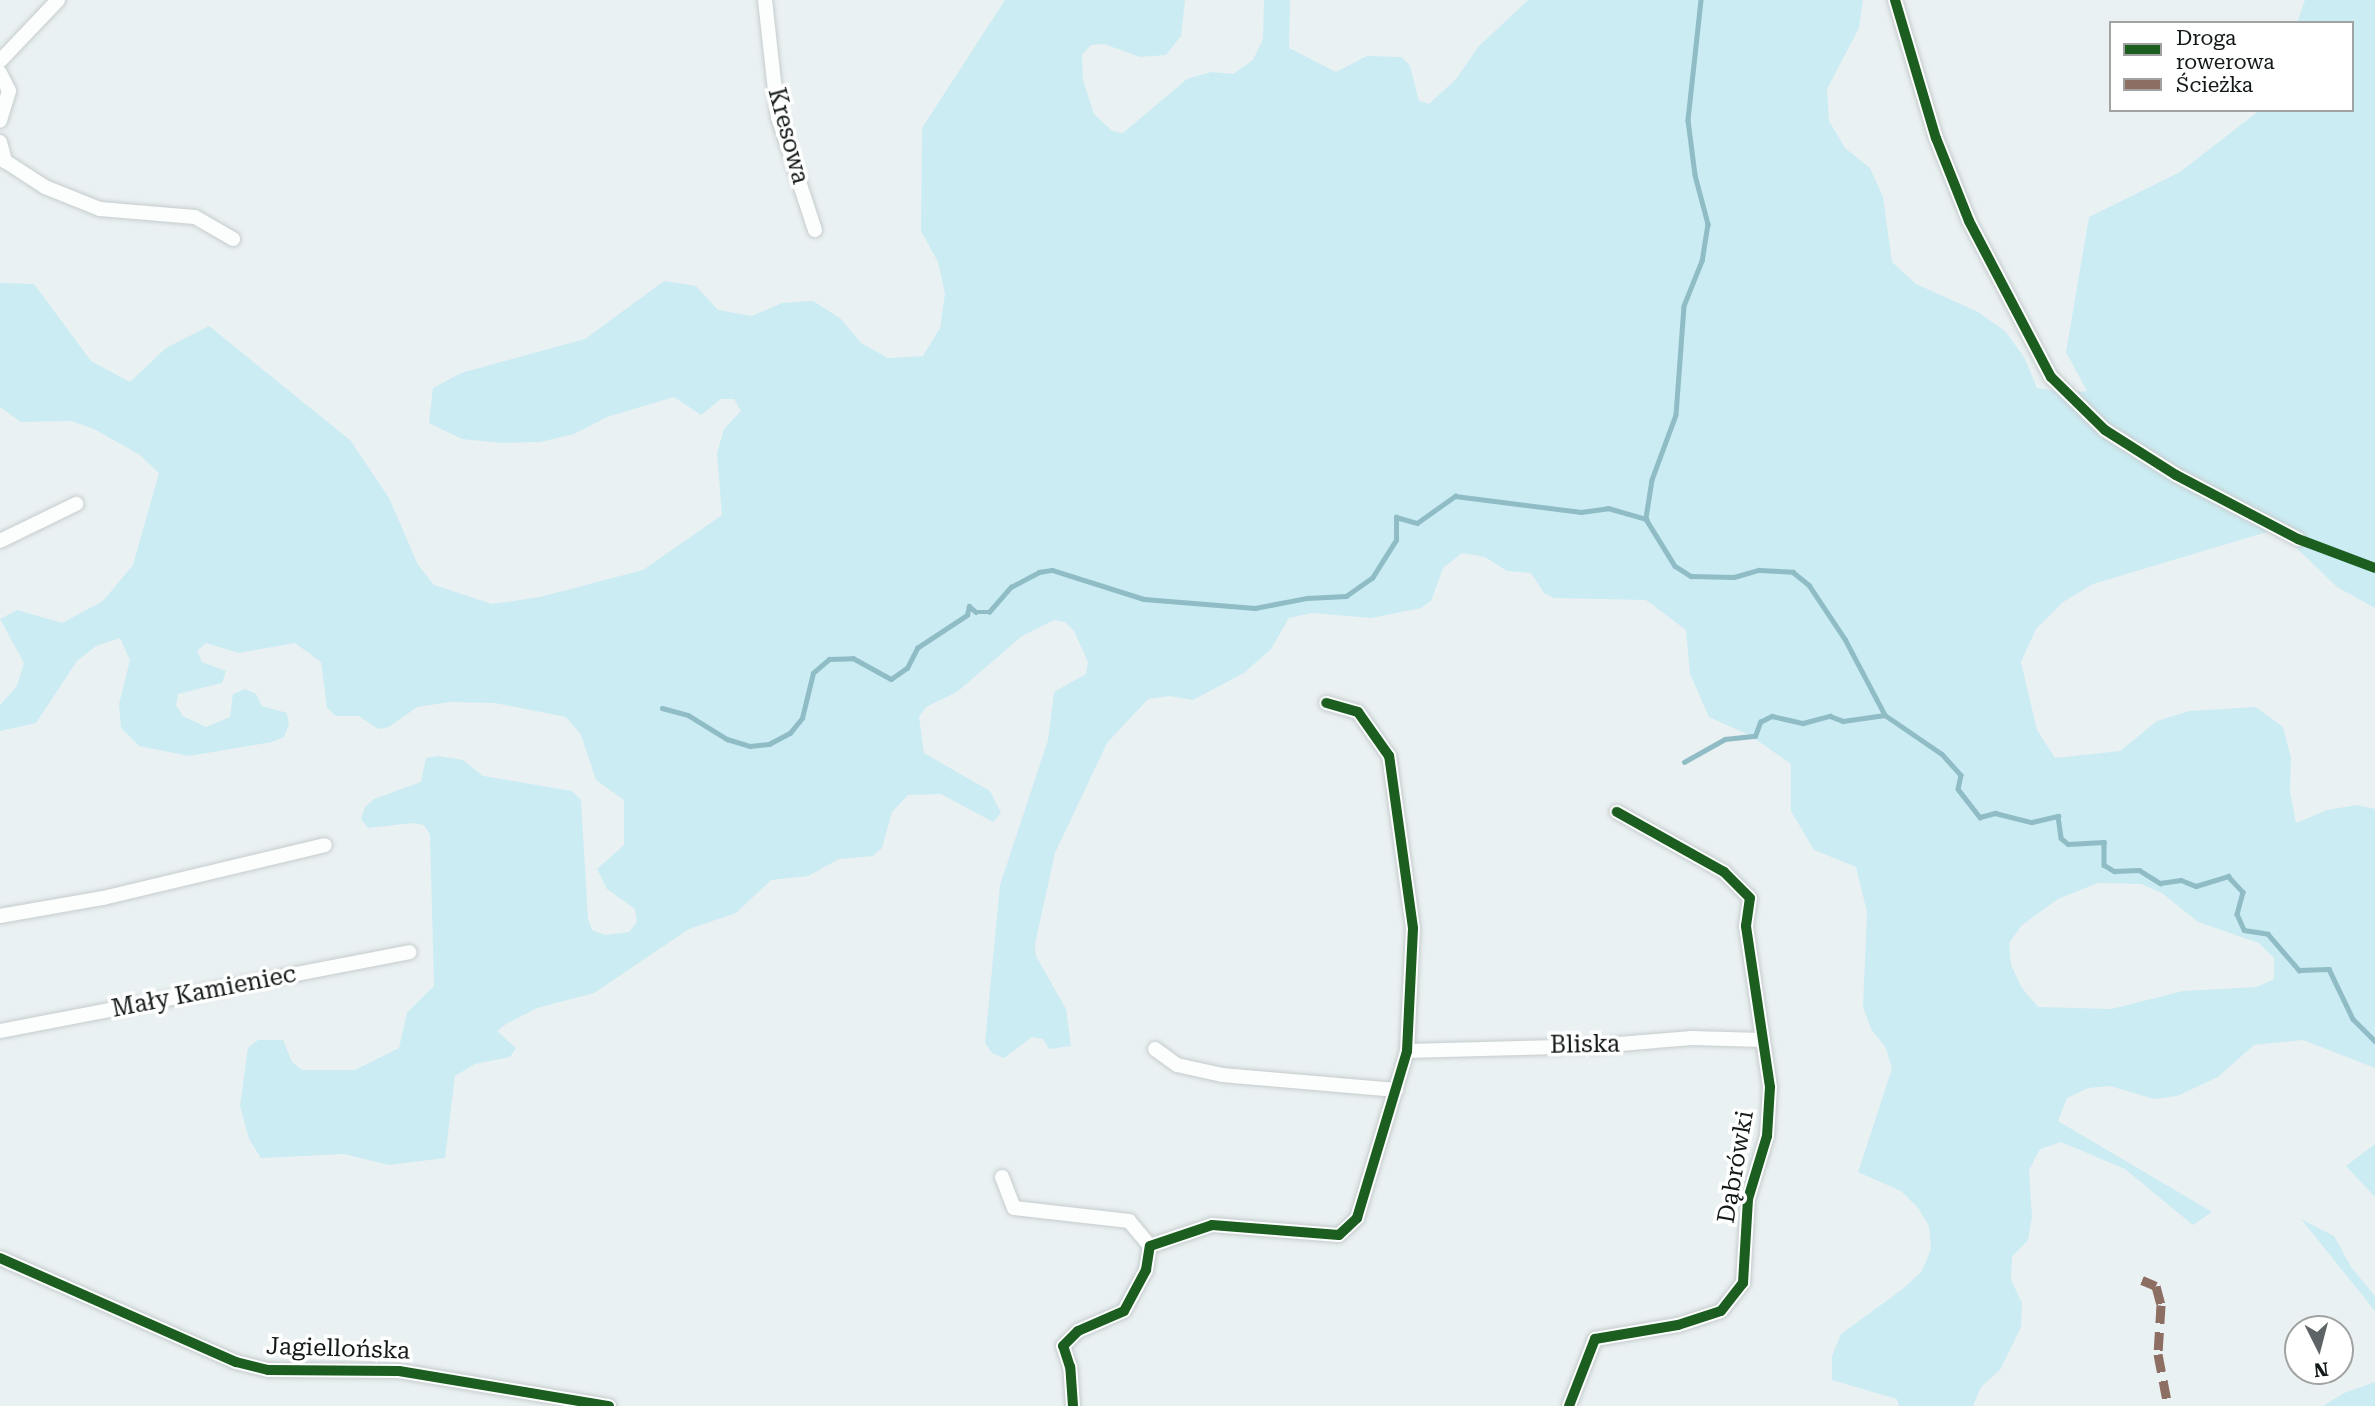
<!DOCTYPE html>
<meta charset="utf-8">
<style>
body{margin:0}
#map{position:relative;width:2375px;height:1406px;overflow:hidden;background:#eaf1f2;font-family:"Roboto Serif",serif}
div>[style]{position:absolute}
.green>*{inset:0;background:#cbecf3}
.stream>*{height:4.5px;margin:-2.25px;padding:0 2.25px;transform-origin:2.25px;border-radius:2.25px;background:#8fbcc5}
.roads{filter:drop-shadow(0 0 2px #c6cccd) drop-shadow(0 0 2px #c6cccd)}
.minor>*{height:14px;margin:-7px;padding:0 7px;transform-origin:7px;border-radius:7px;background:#fcfdfd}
.quiet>*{height:9px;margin-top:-4.5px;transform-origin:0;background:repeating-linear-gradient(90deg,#8d6e63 0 18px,transparent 0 27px)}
.cycleway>*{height:10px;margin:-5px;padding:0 5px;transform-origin:5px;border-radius:5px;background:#1b5e20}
span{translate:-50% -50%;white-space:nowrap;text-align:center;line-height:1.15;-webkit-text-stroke:7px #fff;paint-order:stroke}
.street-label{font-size:24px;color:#131819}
.legend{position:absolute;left:2109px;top:21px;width:245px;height:91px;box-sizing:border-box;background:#fff;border:2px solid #a1a3a3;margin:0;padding:9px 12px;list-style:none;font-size:21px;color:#131819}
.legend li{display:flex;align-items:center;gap:14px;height:35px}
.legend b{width:35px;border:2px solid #a1a3a3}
.north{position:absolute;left:2284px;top:1315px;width:70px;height:70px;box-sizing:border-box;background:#fff;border:2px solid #a1a3a3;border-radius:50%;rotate:174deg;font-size:19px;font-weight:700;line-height:28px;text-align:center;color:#131819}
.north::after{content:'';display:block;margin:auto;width:24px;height:32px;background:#5e6465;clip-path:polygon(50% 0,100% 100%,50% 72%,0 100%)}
</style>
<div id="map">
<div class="green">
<div style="clip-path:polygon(evenodd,1005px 0,1185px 0,1181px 36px,1166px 55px,1140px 57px,1104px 44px,1091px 45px,1082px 55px,1083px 80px,1094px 114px,1112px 131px,1123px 133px,1187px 79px,1211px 72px,1233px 74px,1253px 60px,1263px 39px,1264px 0,1290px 0,1289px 48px,1336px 72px,1367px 56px,1402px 57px,1410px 66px,1419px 101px,1429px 104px,1456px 79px,1478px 47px,1528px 0,1863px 0,1859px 28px,1827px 89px,1829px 121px,1845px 148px,1870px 168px,1883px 197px,1892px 262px,1916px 284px,1978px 312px,2005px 331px,2024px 357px,2037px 388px,2069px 393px,2087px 391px,2066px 352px,2089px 217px,2180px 172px,2260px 110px,2352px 110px,2352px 23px,2297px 23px,2305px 0,2375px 0,2375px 608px,2337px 587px,2277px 529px,2093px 584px,2063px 602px,2036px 629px,2021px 662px,2037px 730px,2055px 758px,2120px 751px,2157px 721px,2189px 711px,2256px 707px,2283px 727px,2291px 758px,2290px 791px,2296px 823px,2327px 810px,2357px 805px,2375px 809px,2375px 1068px,2303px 1040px,2254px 1045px,2218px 1077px,2177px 1096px,2154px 1099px,2110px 1086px,2088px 1088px,2067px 1098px,2058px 1121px,2212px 1212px,2193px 1225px,2125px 1169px,2061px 1142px,2040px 1149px,2029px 1170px,2032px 1217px,2028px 1240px,2012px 1257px,2011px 1280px,2022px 1303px,2021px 1327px,2000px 1370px,1981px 1387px,1973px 1406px,1899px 1406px,1897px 1399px,1832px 1380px,1832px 1356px,1841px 1334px,1904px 1288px,1922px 1271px,1931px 1249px,1929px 1226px,1918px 1208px,1901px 1191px,1858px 1172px,1892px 1069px,1886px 1048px,1871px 1029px,1863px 1007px,1867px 912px,1856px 867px,1814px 850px,1791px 811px,1791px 764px,1751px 736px,1709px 717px,1690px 674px,1686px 630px,1646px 600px,1554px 598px,1544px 593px,1531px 573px,1507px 571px,1485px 557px,1462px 553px,1443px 568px,1431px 601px,1421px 608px,1371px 618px,1312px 613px,1289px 618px,1271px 649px,1244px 673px,1193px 700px,1170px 696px,1148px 699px,1107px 743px,1055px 853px,1035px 944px,1036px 956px,1066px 1009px,1071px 1046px,1049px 1049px,1043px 1039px,1032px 1037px,1004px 1058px,992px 1053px,985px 1043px,1000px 885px,1048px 740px,1054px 692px,1086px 674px,1088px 662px,1074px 631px,1065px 622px,1054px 620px,1022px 636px,957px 692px,926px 707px,919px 717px,924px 753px,990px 791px,1001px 813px,993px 822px,941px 794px,908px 795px,892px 812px,882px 848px,873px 856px,839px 859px,808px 876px,771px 880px,736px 913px,689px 929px,594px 993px,537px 1008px,506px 1024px,497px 1031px,516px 1048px,510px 1057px,475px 1064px,455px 1076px,445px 1158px,389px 1165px,344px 1154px,261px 1158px,249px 1139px,240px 1106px,248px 1048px,258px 1040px,283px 1040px,292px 1062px,302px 1070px,355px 1070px,399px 1048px,407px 1013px,434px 986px,430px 835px,424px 825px,412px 823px,368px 828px,361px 819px,365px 807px,374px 799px,421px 782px,426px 758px,438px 756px,463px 760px,483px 776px,572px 791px,581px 800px,588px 919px,592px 930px,605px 935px,629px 932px,637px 922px,635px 909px,607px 889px,597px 869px,624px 845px,624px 800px,596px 780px,581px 735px,566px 717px,495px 703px,450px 702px,417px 707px,389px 727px,378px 729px,359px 716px,336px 716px,327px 708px,321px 662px,295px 643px,239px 653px,206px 643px,197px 651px,202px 662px,226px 671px,222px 683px,178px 694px,176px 705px,183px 716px,206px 727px,230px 717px,233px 694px,245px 689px,256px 694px,262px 706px,287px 713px,289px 725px,284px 737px,272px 742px,189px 756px,139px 746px,121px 728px,119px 704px,130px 660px,120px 638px,96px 646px,77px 661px,36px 723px,0 731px,0 705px,17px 686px,24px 663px,0 619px,17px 610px,62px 623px,103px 601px,133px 565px,159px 473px,140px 455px,94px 429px,71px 421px,21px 422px,0 407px,0 283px,34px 284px,91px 361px,130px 382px,166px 348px,209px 326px,350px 440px,389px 498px,418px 565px,434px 585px,492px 604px,540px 597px,643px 570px,722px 515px,717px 453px,724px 429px,741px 411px,734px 399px,721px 399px,701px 415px,674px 397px,607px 417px,574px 434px,540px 442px,502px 443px,462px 439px,429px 423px,433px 388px,461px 373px,585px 339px,664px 281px,696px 286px,718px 310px,752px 316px,782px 303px,813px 301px,840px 318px,861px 343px,888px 358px,923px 356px,940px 328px,945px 294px,938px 262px,921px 231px,922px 128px,1005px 0,2098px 883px,2141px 884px,2162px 893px,2198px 922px,2259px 943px,2274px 958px,2274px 979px,2257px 987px,2183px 991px,2111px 1009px,2038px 1007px,2022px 988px,2011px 965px,2009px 943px,2022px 925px,2058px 899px,2098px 883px)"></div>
<div style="clip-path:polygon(2375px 1144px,2375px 1197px,2346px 1166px)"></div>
<div style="clip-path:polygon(2301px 1219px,2334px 1236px,2351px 1267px,2375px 1296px,2375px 1311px)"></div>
<div style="clip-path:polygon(2375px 1382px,2375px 1406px,2323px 1406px,2344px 1393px)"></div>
</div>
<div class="stream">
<div style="left:1701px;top:0;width:121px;rotate:96.2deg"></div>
<div style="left:1688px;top:120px;width:55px;rotate:82.7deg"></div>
<div style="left:1695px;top:175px;width:51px;rotate:75.1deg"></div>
<div style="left:1708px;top:224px;width:37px;rotate:99deg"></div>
<div style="left:1702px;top:261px;width:48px;rotate:111.8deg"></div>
<div style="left:1684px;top:306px;width:109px;rotate:94.2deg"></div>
<div style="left:1676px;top:415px;width:69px;rotate:110.3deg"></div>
<div style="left:1652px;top:480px;width:39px;rotate:99deg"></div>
<div style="left:1646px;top:519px;width:55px;rotate:58.3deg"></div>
<div style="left:1675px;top:566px;width:19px;rotate:32deg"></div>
<div style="left:1691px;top:576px;width:43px;rotate:1.3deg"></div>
<div style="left:1734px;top:577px;width:26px;rotate:-16deg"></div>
<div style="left:1759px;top:570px;width:34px;rotate:3deg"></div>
<div style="left:1793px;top:572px;width:21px;rotate:39deg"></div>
<div style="left:1809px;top:585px;width:65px;rotate:56.3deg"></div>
<div style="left:1845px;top:639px;width:86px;rotate:62.2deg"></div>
<div style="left:1885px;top:715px;width:69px;rotate:34.4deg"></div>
<div style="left:1942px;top:754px;width:28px;rotate:48deg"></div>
<div style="left:1961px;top:775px;width:14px;rotate:102deg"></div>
<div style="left:1958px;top:789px;width:36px;rotate:52deg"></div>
<div style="left:1980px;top:817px;width:16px;rotate:-15deg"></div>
<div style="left:1995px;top:813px;width:38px;rotate:14deg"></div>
<div style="left:2032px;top:822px;width:27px;rotate:-13deg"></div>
<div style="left:2058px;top:816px;width:22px;rotate:82deg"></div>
<div style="left:2061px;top:838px;width:9px;rotate:41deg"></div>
<div style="left:2068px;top:844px;width:36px;rotate:-3deg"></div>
<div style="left:2104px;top:842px;width:23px;rotate:90deg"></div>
<div style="left:2104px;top:865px;width:12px;rotate:31deg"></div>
<div style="left:2114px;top:871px;width:25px;rotate:-2deg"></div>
<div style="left:2139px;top:870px;width:25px;rotate:32deg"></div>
<div style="left:2160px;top:883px;width:21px;rotate:-8deg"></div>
<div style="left:2181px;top:880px;width:16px;rotate:22deg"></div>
<div style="left:2196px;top:886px;width:34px;rotate:-17deg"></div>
<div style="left:2228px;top:876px;width:22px;rotate:47deg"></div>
<div style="left:2243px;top:892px;width:23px;rotate:105deg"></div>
<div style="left:2237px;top:914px;width:17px;rotate:66deg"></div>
<div style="left:2244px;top:930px;width:24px;rotate:9deg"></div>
<div style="left:2268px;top:934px;width:48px;rotate:49.3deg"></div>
<div style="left:2299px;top:970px;width:30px;rotate:-2deg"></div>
<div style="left:2329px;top:969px;width:55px;rotate:64.4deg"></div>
<div style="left:2353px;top:1019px;width:31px;rotate:45deg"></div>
<div style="left:662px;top:708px;width:27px;rotate:15deg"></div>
<div style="left:688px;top:715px;width:46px;rotate:31.6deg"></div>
<div style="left:727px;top:739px;width:24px;rotate:17deg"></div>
<div style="left:750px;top:746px;width:19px;rotate:-6deg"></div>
<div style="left:769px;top:744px;width:24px;rotate:-28deg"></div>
<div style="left:790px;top:733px;width:19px;rotate:-51deg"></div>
<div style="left:802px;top:718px;width:46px;rotate:-76.3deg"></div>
<div style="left:813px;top:673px;width:21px;rotate:-41deg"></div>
<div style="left:829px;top:659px;width:24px;rotate:-2deg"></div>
<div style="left:853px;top:658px;width:43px;rotate:28.9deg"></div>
<div style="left:891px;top:679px;width:19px;rotate:-35deg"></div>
<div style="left:907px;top:668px;width:22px;rotate:-63deg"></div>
<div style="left:917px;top:648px;width:60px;rotate:-33.4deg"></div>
<div style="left:967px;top:615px;width:9px;rotate:-77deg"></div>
<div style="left:969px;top:606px;width:9px;rotate:41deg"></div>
<div style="left:976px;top:612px;width:13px"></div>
<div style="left:989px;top:612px;width:33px;rotate:-49deg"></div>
<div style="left:1011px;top:587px;width:32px;rotate:-28deg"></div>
<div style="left:1039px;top:572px;width:13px;rotate:-9deg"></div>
<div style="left:1052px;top:570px;width:96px;rotate:17.5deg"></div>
<div style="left:1144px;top:599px;width:111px;rotate:4.6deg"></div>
<div style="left:1255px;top:608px;width:53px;rotate:-10.9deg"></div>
<div style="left:1307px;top:598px;width:39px;rotate:-3deg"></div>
<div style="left:1346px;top:596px;width:32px;rotate:-35deg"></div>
<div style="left:1372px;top:578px;width:45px;rotate:-57.7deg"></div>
<div style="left:1396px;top:540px;width:23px;rotate:-90deg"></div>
<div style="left:1396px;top:517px;width:22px;rotate:16deg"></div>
<div style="left:1417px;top:523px;width:47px;rotate:-35.4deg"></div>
<div style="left:1455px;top:496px;width:127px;rotate:7.2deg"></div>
<div style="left:1581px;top:512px;width:27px;rotate:-8deg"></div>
<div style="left:1608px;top:508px;width:40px;rotate:16deg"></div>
<div style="left:1684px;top:762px;width:47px;rotate:-29.3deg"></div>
<div style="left:1725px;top:739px;width:30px;rotate:-6deg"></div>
<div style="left:1755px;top:736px;width:15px;rotate:-70deg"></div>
<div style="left:1760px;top:722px;width:13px;rotate:-27deg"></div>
<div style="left:1772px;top:716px;width:32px;rotate:13deg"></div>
<div style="left:1803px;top:723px;width:28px;rotate:-15deg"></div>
<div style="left:1830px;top:716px;width:14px;rotate:21deg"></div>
<div style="left:1843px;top:721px;width:42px;rotate:-8.1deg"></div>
</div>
<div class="roads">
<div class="minor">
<div style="left:765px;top:0;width:118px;rotate:83.7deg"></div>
<div style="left:778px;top:117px;width:119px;rotate:71.9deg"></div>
<div style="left:1895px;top:0;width:144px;rotate:73.5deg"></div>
<div style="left:1936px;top:138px;width:89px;rotate:68.3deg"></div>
<div style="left:1969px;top:221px;width:176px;rotate:62.3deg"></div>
<div style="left:2051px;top:377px;width:76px;rotate:44.5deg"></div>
<div style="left:2105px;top:430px;width:84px;rotate:32.4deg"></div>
<div style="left:2176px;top:475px;width:138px;rotate:27.7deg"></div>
<div style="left:0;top:61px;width:84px;rotate:-46.4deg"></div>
<div style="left:0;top:73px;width:20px;rotate:63deg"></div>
<div style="left:9px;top:91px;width:31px;rotate:107deg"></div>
<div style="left:0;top:142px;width:20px;rotate:75deg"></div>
<div style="left:5px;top:161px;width:48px;rotate:33deg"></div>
<div style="left:45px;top:187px;width:59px;rotate:21.8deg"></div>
<div style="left:100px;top:209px;width:95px;rotate:4.8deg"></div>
<div style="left:195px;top:217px;width:44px;rotate:30.1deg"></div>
<div style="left:0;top:541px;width:85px;rotate:-26deg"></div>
<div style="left:0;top:916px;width:105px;rotate:-9.9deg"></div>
<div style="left:103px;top:898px;width:228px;rotate:-13.4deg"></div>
<div style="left:0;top:1031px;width:417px;rotate:-10.9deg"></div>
<div style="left:1155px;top:1049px;width:27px;rotate:36deg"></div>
<div style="left:1177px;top:1065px;width:46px;rotate:12.5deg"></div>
<div style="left:1222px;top:1075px;width:175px;rotate:4.9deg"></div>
<div style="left:1407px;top:1051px;width:189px;rotate:-1.5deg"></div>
<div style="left:1596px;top:1046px;width:96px;rotate:-4.8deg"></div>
<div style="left:1692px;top:1038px;width:71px;rotate:1.6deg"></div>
<div style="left:1002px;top:1177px;width:33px;rotate:69deg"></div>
<div style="left:1014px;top:1208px;width:116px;rotate:6.4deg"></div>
<div style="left:1129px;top:1221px;width:33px;rotate:50deg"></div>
<div style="left:0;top:1258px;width:258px;rotate:23.8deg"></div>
<div style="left:236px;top:1362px;width:33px;rotate:14deg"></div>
<div style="left:268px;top:1370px;width:131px;rotate:0.4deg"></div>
<div style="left:399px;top:1371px;width:213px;rotate:9.5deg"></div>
<div style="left:1073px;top:1406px;width:39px;rotate:-94deg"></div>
<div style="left:1070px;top:1367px;width:22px;rotate:-108deg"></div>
<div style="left:1063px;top:1346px;width:21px;rotate:-45deg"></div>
<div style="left:1078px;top:1331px;width:50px;rotate:-23.5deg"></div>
<div style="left:1124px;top:1311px;width:47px;rotate:-61.8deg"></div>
<div style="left:1146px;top:1270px;width:24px;rotate:-81deg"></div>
<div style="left:1150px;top:1246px;width:65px;rotate:-18.7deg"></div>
<div style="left:1212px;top:1225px;width:127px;rotate:4.5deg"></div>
<div style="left:1339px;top:1235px;width:25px;rotate:-43deg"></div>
<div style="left:1357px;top:1218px;width:174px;rotate:-73.3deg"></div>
<div style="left:1407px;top:1051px;width:123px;rotate:-87.2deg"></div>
<div style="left:1413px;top:928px;width:174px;rotate:-97.9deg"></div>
<div style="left:1389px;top:756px;width:54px;rotate:-125.2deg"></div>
<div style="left:1358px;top:712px;width:33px;rotate:-164deg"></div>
<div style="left:1569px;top:1406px;width:72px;rotate:-68.8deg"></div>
<div style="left:1595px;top:1339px;width:84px;rotate:-9.6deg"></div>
<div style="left:1678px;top:1325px;width:45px;rotate:-18deg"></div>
<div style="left:1721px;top:1311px;width:36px;rotate:-52deg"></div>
<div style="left:1743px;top:1283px;width:84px;rotate:-86.6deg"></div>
<div style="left:1748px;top:1199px;width:66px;rotate:-73.2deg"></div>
<div style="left:1767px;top:1136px;width:49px;rotate:-86.5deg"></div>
<div style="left:1770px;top:1087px;width:163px;rotate:-98.5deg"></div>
<div style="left:1746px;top:926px;width:28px;rotate:-82deg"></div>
<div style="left:1750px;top:898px;width:37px;rotate:-135deg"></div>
<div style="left:1724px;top:872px;width:123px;rotate:-150.7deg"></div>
</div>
</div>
<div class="quiet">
<div style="left:2142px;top:1280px;width:15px;rotate:23deg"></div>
<div style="left:2156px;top:1286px;width:20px;rotate:75deg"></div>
<div style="left:2161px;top:1305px;width:49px;rotate:93.5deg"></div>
<div style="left:2158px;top:1354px;width:53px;rotate:79.1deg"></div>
</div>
<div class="cycleway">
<div style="left:1895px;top:0;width:144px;rotate:73.5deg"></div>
<div style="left:1936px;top:138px;width:89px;rotate:68.3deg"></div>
<div style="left:1969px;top:221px;width:176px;rotate:62.3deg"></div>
<div style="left:2051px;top:377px;width:76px;rotate:44.5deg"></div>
<div style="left:2105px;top:430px;width:84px;rotate:32.4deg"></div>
<div style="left:2176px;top:475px;width:138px;rotate:27.7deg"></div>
<div style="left:2298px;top:539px;width:82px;rotate:20.6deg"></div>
<div style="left:0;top:1258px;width:258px;rotate:23.8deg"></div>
<div style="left:236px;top:1362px;width:33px;rotate:14deg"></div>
<div style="left:268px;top:1370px;width:131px;rotate:0.4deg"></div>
<div style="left:399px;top:1371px;width:213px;rotate:9.5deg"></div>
<div style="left:1073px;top:1406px;width:39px;rotate:-94deg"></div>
<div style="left:1070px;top:1367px;width:22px;rotate:-108deg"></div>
<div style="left:1063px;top:1346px;width:21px;rotate:-45deg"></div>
<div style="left:1078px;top:1331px;width:50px;rotate:-23.5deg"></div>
<div style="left:1124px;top:1311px;width:47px;rotate:-61.8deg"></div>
<div style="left:1146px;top:1270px;width:24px;rotate:-81deg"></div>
<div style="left:1150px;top:1246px;width:65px;rotate:-18.7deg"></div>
<div style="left:1212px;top:1225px;width:127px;rotate:4.5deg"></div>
<div style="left:1339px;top:1235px;width:25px;rotate:-43deg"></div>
<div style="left:1357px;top:1218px;width:174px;rotate:-73.3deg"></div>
<div style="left:1407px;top:1051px;width:123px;rotate:-87.2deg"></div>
<div style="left:1413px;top:928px;width:174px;rotate:-97.9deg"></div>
<div style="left:1389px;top:756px;width:54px;rotate:-125.2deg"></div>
<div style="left:1358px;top:712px;width:33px;rotate:-164deg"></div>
<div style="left:1569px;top:1406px;width:72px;rotate:-68.8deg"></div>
<div style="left:1595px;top:1339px;width:84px;rotate:-9.6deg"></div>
<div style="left:1678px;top:1325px;width:45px;rotate:-18deg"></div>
<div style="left:1721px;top:1311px;width:36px;rotate:-52deg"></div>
<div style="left:1743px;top:1283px;width:84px;rotate:-86.6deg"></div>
<div style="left:1748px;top:1199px;width:66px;rotate:-73.2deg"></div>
<div style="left:1767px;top:1136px;width:49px;rotate:-86.5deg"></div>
<div style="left:1770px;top:1087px;width:163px;rotate:-98.5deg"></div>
<div style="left:1746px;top:926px;width:28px;rotate:-82deg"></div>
<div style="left:1750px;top:898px;width:37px;rotate:-135deg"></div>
<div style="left:1724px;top:872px;width:123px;rotate:-150.7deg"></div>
</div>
<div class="street-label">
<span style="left:788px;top:136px;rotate:75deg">Kresowa</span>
<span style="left:204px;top:992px;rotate:-11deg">Mały Kamieniec</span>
<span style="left:1585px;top:1045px;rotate:-1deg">Bliska</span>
<span style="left:1736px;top:1167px;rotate:-80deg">Dąbrówki</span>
<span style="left:338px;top:1349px;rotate:2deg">Jagiellońska</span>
</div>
<ul class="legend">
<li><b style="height:9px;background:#1b5e20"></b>Droga rowerowa</li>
<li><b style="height:9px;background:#8d6e63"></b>Ścieżka</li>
</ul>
<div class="north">N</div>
</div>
